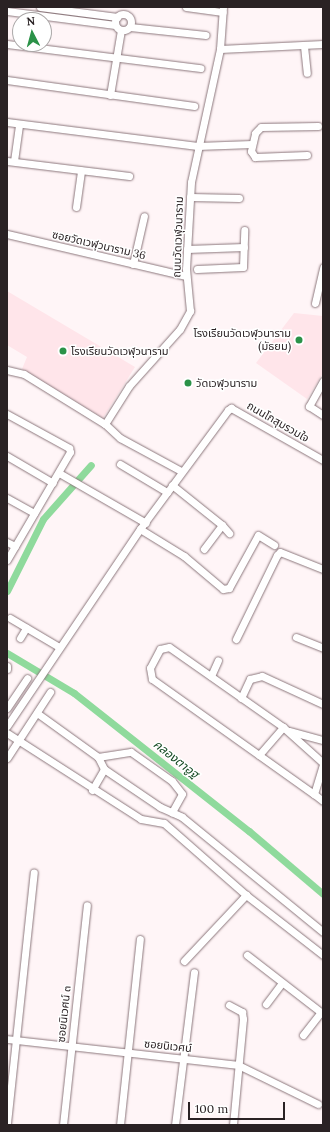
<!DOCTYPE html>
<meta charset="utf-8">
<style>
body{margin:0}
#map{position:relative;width:330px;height:1132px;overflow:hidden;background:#fff5f7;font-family:Lora,"Noto Sans Thai",serif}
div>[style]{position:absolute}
.built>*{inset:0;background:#ffe5ea}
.canal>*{height:7px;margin:-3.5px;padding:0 3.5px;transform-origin:3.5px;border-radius:3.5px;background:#8fda9c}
.roads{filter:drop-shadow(0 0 1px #8c777c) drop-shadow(0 0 1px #8c777c)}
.minor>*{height:7px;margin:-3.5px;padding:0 3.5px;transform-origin:3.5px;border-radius:3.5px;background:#fff}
.minor>.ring{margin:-3.5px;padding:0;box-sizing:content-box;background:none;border:7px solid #fff;border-radius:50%}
.dots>*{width:11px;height:11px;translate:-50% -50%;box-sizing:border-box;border:2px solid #fff;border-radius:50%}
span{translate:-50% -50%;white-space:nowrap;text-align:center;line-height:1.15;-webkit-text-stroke:3px #fff;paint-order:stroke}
.street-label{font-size:11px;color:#2a2224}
.poi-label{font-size:11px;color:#2a2224}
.right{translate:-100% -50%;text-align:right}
.left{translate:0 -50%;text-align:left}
.water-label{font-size:12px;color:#10461f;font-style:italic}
.frame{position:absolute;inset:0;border:8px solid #2a2224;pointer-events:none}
.north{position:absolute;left:12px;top:12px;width:40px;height:40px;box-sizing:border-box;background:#fff;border:1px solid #aaa7a7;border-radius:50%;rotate:354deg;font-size:11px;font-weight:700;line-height:16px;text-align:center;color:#2a2224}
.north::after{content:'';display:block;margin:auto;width:14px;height:18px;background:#2b9248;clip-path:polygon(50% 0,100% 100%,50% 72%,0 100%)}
.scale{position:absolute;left:188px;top:1102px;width:97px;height:18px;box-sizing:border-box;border:2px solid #2a2224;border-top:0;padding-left:5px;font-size:12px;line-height:14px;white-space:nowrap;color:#2a2224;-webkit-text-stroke:3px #fff;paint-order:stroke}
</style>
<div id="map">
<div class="built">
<div style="clip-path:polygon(7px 291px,135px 367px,103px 418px,22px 369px,27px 357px,7px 345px)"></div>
<div style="clip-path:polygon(294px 313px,323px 316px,323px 373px,307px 399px,256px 363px)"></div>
</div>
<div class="canal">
<div style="left:7px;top:591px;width:80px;rotate:-63.4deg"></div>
<div style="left:43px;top:519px;width:72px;rotate:-48.4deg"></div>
<div style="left:7px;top:653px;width:78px;rotate:30.8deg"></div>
<div style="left:74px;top:693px;width:223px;rotate:38.3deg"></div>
<div style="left:249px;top:831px;width:97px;rotate:40.4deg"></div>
</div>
<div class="roads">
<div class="minor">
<div style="left:40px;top:7px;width:78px;rotate:7.4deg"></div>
<div style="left:186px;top:7px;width:37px;rotate:8deg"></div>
<div style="left:7px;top:11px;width:109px;rotate:7.4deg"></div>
<div class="ring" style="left:115px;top:14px;width:9px;height:9px"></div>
<div style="left:130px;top:27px;width:76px;rotate:6deg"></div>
<div style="left:7px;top:44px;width:195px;rotate:7.1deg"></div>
<div style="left:304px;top:46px;width:27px;rotate:84deg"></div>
<div style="left:220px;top:49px;width:103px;rotate:-2.8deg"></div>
<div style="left:7px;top:80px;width:189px;rotate:7.9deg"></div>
<div style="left:110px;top:95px;width:66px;rotate:-80.4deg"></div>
<div style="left:7px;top:122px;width:192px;rotate:7.2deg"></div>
<div style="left:197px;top:146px;width:55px;rotate:-2.1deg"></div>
<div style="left:307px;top:155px;width:52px;rotate:177.8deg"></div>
<div style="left:255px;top:157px;width:7px;rotate:-124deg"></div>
<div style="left:251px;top:151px;width:18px;rotate:-77deg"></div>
<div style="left:255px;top:133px;width:8px;rotate:-45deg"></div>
<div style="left:261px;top:127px;width:57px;rotate:-1deg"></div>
<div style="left:7px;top:161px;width:123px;rotate:7deg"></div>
<div style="left:14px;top:161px;width:37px;rotate:-82deg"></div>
<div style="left:190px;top:197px;width:49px;rotate:1.2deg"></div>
<div style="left:76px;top:207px;width:37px;rotate:-82deg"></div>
<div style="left:7px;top:234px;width:184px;rotate:13.2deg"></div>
<div style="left:187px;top:249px;width:57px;rotate:-2deg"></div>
<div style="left:133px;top:264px;width:49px;rotate:-77.1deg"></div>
<div style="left:197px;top:269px;width:46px;rotate:-2.5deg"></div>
<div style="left:243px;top:267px;width:37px;rotate:-88deg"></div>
<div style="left:315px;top:303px;width:37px;rotate:-77deg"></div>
<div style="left:7px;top:370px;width:17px;rotate:13deg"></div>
<div style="left:24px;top:374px;width:95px;rotate:31.7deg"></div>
<div style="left:323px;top:381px;width:29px;rotate:119deg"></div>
<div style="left:309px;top:406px;width:17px;rotate:33deg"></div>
<div style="left:7px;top:414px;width:71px;rotate:28.7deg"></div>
<div style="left:69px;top:448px;width:4px;rotate:76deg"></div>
<div style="left:70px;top:452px;width:125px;rotate:120.3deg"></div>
<div style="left:7px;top:456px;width:53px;rotate:30.4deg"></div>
<div style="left:120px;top:464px;width:55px;rotate:30.8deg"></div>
<div style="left:181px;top:471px;width:69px;rotate:-151.6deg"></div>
<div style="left:120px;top:438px;width:21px;rotate:-137deg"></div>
<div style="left:105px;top:424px;width:45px;rotate:-57.7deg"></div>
<div style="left:129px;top:386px;width:76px;rotate:-48.2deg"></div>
<div style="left:180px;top:329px;width:21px;rotate:-61deg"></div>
<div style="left:190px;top:311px;width:42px;rotate:-95.4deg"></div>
<div style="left:186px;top:269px;width:87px;rotate:-86.7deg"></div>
<div style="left:191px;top:182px;width:136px;rotate:-77.7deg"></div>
<div style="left:220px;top:49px;width:42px;rotate:-85.9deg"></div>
<div style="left:59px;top:473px;width:100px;rotate:29.9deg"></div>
<div style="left:172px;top:485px;width:64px;rotate:38.7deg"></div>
<div style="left:222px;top:525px;width:30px;rotate:127deg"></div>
<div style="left:7px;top:498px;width:31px;rotate:29deg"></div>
<div style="left:222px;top:525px;width:11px;rotate:49deg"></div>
<div style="left:140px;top:529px;width:52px;rotate:31.5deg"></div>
<div style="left:184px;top:556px;width:51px;rotate:40.2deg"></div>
<div style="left:223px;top:589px;width:6px;rotate:-9deg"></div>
<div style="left:229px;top:588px;width:60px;rotate:-61.3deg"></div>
<div style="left:258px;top:535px;width:19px;rotate:32deg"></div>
<div style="left:7px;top:542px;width:9px;rotate:27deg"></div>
<div style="left:10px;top:618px;width:57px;rotate:30.6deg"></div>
<div style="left:296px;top:637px;width:29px;rotate:22deg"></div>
<div style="left:20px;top:638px;width:12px;rotate:-59deg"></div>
<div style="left:236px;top:639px;width:93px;rotate:-64deg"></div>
<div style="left:277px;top:555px;width:4px;rotate:-45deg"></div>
<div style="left:280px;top:552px;width:46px;rotate:21.6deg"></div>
<div style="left:7px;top:666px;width:3px;rotate:90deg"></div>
<div style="left:211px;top:676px;width:17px;rotate:-66deg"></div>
<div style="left:241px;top:698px;width:21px;rotate:-65deg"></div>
<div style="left:250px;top:679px;width:12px;rotate:-14deg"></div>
<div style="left:262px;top:676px;width:67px;rotate:24.7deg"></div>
<div style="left:7px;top:708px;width:36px;rotate:-56deg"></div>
<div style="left:37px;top:713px;width:75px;rotate:35.8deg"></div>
<div style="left:98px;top:757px;width:13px;rotate:63deg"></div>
<div style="left:104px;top:769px;width:68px;rotate:34.2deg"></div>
<div style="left:160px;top:807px;width:24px;rotate:24deg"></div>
<div style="left:182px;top:817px;width:182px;rotate:39.2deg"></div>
<div style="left:7px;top:726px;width:238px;rotate:-56deg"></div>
<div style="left:140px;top:529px;width:148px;rotate:-53.5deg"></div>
<div style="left:228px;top:410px;width:4px;rotate:-34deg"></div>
<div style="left:231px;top:408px;width:106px;rotate:29.5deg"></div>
<div style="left:289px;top:731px;width:35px;rotate:15deg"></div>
<div style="left:7px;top:733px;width:159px;rotate:32.7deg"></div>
<div style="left:141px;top:819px;width:23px;rotate:10deg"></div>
<div style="left:164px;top:823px;width:109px;rotate:41.3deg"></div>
<div style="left:246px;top:895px;width:98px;rotate:37.9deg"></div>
<div style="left:259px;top:755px;width:37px;rotate:-49deg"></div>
<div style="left:98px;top:757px;width:33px;rotate:-9deg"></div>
<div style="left:131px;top:752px;width:50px;rotate:35.3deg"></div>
<div style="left:172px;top:781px;width:16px;rotate:52deg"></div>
<div style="left:182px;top:794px;width:21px;rotate:119deg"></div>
<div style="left:7px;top:758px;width:79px;rotate:-56.9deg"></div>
<div style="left:323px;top:763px;width:54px;rotate:-138deg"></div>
<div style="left:283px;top:727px;width:139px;rotate:-144.9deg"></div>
<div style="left:169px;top:647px;width:9px;rotate:167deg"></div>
<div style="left:160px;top:649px;width:21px;rotate:118deg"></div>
<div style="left:150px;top:668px;width:11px;rotate:80deg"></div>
<div style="left:152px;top:679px;width:199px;rotate:35.4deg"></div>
<div style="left:314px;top:794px;width:31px;rotate:-73deg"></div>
<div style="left:92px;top:790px;width:24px;rotate:-60deg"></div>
<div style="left:314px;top:794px;width:11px;rotate:38deg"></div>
<div style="left:247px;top:955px;width:96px;rotate:37.8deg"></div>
<div style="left:184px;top:961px;width:91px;rotate:-46.8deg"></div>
<div style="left:266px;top:1004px;width:26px;rotate:-53deg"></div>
<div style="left:229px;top:1005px;width:15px;rotate:28deg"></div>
<div style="left:242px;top:1012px;width:7px;rotate:82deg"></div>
<div style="left:243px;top:1019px;width:106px;rotate:95.4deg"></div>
<div style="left:303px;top:1035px;width:29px;rotate:-52deg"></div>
<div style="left:7px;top:1039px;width:232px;rotate:6.4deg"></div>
<div style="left:238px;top:1065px;width:89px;rotate:26deg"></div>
<div style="left:7px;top:1123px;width:252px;rotate:-83.9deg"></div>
<div style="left:63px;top:1125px;width:221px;rotate:-83.8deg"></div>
<div style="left:120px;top:1125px;width:187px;rotate:-83.9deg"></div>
<div style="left:175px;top:1125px;width:154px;rotate:-82.9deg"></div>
</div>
</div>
<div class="dots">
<div style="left:299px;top:340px;background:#2b9248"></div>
<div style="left:63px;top:351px;background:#2b9248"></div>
<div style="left:188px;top:383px;background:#2b9248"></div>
</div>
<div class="street-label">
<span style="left:178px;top:237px;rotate:-88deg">ถนนวัดเวฬุวนาราม</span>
<span style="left:99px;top:245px;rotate:13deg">ซอยวัดเวฬุวนาราม 36</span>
<span style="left:278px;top:422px;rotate:30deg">ถนนโกสุมรวมใจ</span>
<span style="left:64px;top:1014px;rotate:-84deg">ซอยนิเวศน์ ๓</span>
<span style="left:168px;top:1046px;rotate:6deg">ซอยนิเวศน์</span>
</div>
<div class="poi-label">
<span class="right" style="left:291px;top:340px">โรงเรียนวัดเวฬุวนาราม<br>(มัธยม)</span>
<span class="left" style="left:71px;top:351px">โรงเรียนวัดเวฬุวนาราม</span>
<span class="left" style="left:196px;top:383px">วัดเวฬุวนาราม</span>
</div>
<div class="water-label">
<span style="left:176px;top:759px;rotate:38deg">คลองตาอูฐ</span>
</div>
<div class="frame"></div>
<div class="north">N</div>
<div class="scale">100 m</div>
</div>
